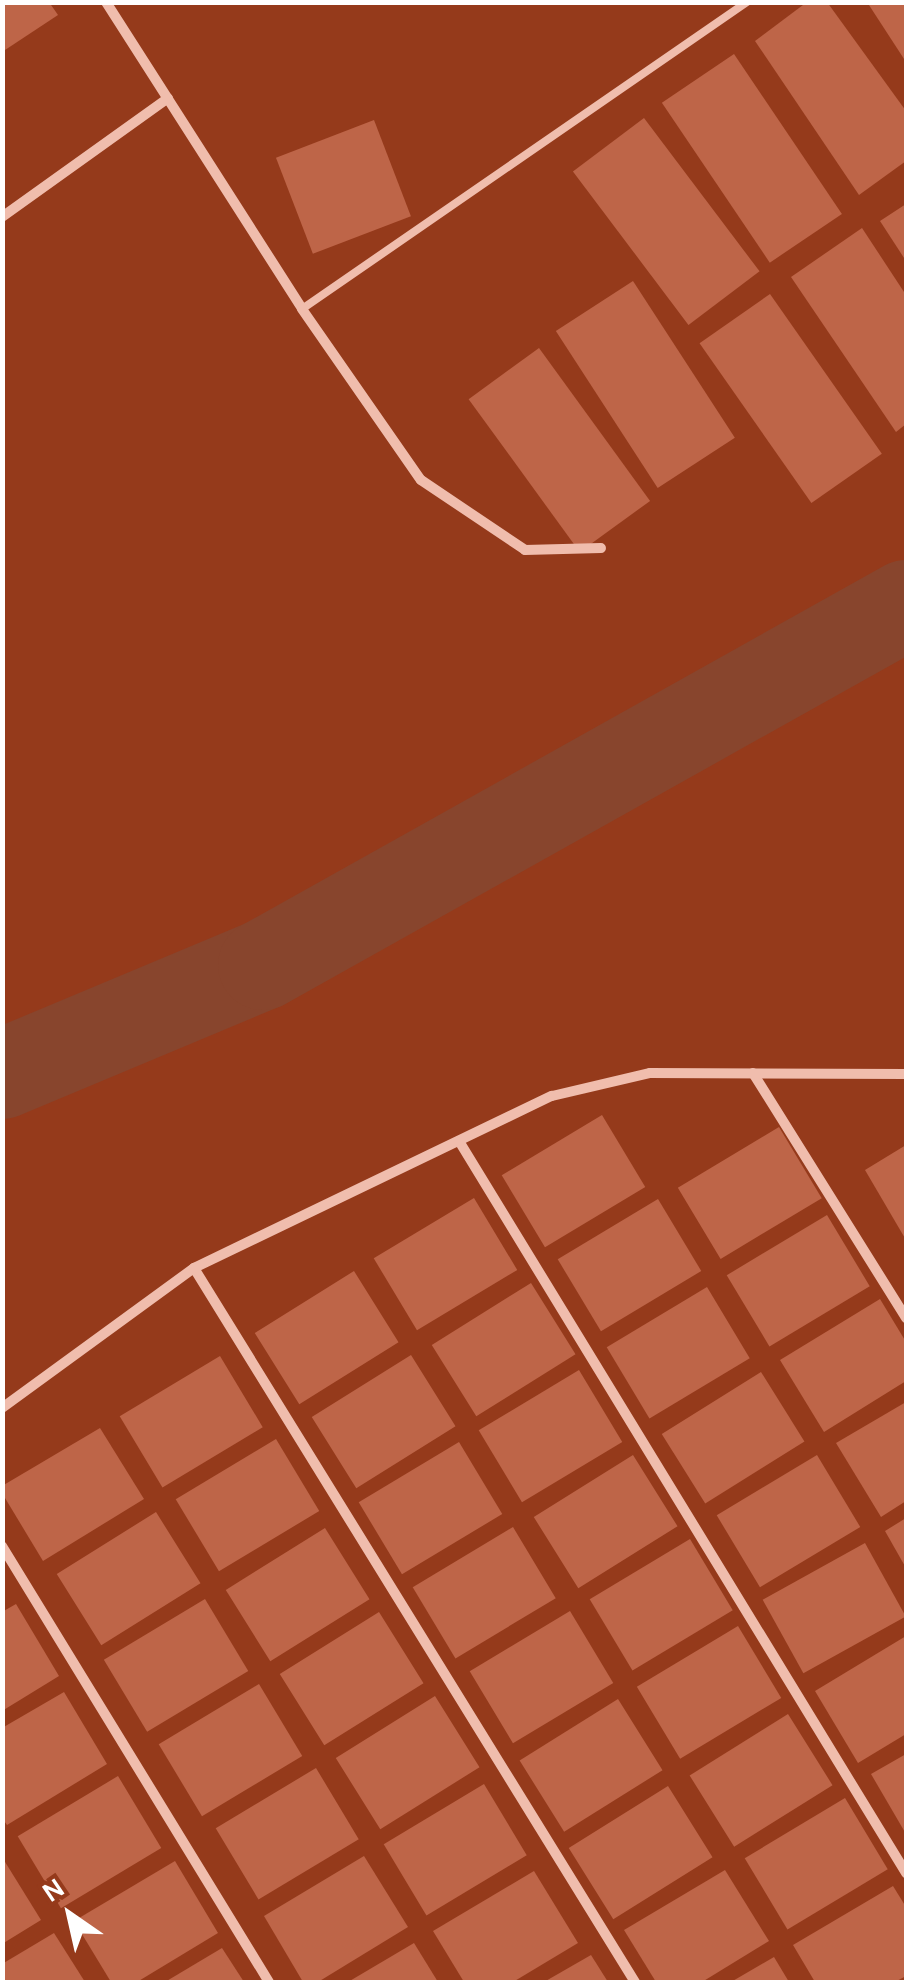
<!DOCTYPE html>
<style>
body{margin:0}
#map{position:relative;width:909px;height:1985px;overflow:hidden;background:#953a1b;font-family:Karla,sans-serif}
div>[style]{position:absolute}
.river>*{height:90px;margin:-45px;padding:0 45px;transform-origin:45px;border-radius:45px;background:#88452d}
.building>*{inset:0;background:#be6548;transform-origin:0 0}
.service>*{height:8px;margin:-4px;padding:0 4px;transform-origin:4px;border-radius:4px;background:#f0bdad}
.minor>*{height:10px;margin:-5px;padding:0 5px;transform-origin:5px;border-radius:5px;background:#f0bdad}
span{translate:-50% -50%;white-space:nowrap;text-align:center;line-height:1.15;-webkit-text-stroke:10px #953a1b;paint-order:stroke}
.frame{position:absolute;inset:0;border:5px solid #fff;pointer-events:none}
.north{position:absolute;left:20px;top:1865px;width:100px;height:100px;-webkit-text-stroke:8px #953a1b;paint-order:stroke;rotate:326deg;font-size:28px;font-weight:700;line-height:40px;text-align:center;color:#fff}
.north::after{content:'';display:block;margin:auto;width:35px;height:45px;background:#fff;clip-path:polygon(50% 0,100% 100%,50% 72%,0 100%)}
</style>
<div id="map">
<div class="river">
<div style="left:2px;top:1074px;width:283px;rotate:-22.7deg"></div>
<div style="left:263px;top:965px;width:737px;rotate:-29.24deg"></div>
</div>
<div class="building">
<div style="clip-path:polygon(2px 2px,49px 2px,58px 15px,2px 52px)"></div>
<div style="clip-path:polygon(807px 2px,827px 2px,906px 111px,906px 161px,859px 195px,755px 41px)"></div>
<div style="clip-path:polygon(867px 2px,906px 2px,906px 62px)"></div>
<div style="left:734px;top:54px;width:193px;height:87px;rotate:56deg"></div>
<div style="left:644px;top:118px;width:192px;height:89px;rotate:53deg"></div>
<div style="left:374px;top:120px;width:103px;height:105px;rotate:69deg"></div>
<div style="clip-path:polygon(906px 204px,906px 261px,880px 221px)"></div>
<div style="clip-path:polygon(862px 228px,906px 295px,906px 424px,896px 432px,791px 277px)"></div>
<div style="left:633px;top:281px;width:187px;height:92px;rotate:57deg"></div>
<div style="left:770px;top:294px;width:195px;height:86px;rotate:55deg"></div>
<div style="left:539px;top:348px;width:189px;height:87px;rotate:54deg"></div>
<div style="left:602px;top:1115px;width:84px;height:117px;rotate:59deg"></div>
<div style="left:779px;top:1127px;width:83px;height:118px;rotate:59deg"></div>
<div style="clip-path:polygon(906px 1145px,906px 1240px,865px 1170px)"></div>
<div style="left:474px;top:1198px;width:84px;height:117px;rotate:59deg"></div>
<div style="left:658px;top:1199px;width:84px;height:117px;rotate:59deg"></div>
<div style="left:827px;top:1215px;width:83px;height:117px;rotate:59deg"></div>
<div style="left:354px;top:1271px;width:84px;height:117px;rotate:58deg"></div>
<div style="left:531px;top:1283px;width:84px;height:117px;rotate:58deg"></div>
<div style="left:707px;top:1287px;width:83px;height:117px;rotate:59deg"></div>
<div style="clip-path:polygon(880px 1299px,906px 1342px,906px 1381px,824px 1432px,780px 1360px)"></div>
<div style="left:411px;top:1355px;width:84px;height:117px;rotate:58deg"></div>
<div style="left:220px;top:1356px;width:83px;height:117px;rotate:59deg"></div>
<div style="left:579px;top:1370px;width:84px;height:117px;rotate:59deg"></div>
<div style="left:761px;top:1372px;width:82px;height:117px;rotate:58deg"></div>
<div style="clip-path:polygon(906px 1402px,906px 1501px,881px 1517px,836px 1443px)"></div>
<div style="clip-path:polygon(100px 1428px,144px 1499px,43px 1561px,2px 1493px,2px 1486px)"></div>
<div style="left:276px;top:1439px;width:84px;height:117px;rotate:59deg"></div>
<div style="left:459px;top:1442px;width:84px;height:117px;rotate:59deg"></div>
<div style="left:633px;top:1455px;width:84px;height:117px;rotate:58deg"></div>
<div style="left:817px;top:1455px;width:84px;height:117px;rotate:59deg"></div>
<div style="left:156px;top:1512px;width:84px;height:117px;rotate:58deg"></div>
<div style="clip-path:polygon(906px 1518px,906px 1568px,885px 1531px)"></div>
<div style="left:513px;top:1527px;width:83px;height:117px;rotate:59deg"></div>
<div style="left:325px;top:1528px;width:84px;height:117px;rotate:58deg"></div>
<div style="left:690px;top:1539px;width:83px;height:117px;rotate:59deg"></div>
<div style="left:865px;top:1543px;width:84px;height:117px;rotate:61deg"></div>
<div style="left:205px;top:1599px;width:84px;height:118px;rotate:59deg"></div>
<div style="clip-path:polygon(16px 1604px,59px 1676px,2px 1711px,2px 1612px)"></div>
<div style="left:570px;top:1611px;width:84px;height:117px;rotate:59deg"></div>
<div style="left:379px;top:1612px;width:84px;height:117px;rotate:58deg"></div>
<div style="left:738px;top:1626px;width:84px;height:118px;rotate:59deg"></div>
<div style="clip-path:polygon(906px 1636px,906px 1734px,858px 1763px,815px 1691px)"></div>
<div style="left:259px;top:1684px;width:84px;height:117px;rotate:59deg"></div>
<div style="clip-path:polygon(64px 1692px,107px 1764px,7px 1825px,2px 1818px,2px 1728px)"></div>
<div style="left:435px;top:1696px;width:84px;height:117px;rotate:58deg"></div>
<div style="left:618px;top:1699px;width:84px;height:116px;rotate:58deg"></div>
<div style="left:788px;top:1714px;width:84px;height:116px;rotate:58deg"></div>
<div style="clip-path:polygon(906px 1754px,906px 1834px,871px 1774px)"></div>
<div style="left:316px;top:1768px;width:83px;height:117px;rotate:59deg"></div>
<div style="left:118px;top:1776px;width:84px;height:117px;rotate:59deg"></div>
<div style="left:484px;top:1784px;width:83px;height:117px;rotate:59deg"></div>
<div style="left:668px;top:1786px;width:84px;height:117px;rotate:58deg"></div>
<div style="left:845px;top:1798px;width:83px;height:117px;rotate:59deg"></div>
<div style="clip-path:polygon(364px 1856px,408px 1927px,318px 1982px,303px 1982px,264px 1916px)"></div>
<div style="clip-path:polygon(2px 1857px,41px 1920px,2px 1944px)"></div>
<div style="clip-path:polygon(175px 1861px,218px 1933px,137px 1982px,111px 1982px,74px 1921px)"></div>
<div style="clip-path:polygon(725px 1870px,769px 1941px,702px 1982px,656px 1982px,624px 1930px)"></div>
<div style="clip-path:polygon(534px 1871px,578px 1943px,513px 1982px,464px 1982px,433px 1931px)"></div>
<div style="clip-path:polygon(893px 1886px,906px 1907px,906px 1976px,895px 1982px,815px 1982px,793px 1945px)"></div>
<div style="clip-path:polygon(54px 1933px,85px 1982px,2px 1982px,2px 1964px)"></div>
<div style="clip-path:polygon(414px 1943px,438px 1982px,348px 1982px)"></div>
<div style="clip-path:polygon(222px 1948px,244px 1982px,165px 1982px)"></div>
<div style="clip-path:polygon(591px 1955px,608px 1982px,544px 1982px)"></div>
<div style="clip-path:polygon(774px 1957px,789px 1982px,731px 1982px)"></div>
</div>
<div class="service">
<div style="left:302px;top:309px;width:541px;rotate:-34.6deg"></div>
</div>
<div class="minor">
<div style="left:106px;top:2px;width:364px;rotate:57.4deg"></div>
<div style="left:302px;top:309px;width:208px;rotate:55.2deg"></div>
<div style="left:421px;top:480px;width:125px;rotate:33.9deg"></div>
<div style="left:525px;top:550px;width:76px;rotate:-1.5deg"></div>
<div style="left:2px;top:217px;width:204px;rotate:-35.6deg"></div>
<div style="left:753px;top:1073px;width:289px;rotate:58deg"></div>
<div style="left:459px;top:1141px;width:858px;rotate:58.59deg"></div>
<div style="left:194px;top:1268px;width:839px;rotate:58.3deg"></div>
<div style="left:2px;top:1408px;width:238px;rotate:-36.1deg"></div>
<div style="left:194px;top:1268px;width:397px;rotate:-25.7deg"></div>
<div style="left:552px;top:1096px;width:101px;rotate:-13.2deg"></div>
<div style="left:650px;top:1073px;width:256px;rotate:0.2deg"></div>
<div style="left:2px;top:1546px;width:511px;rotate:58.52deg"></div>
</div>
<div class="frame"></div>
<div class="north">N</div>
</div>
